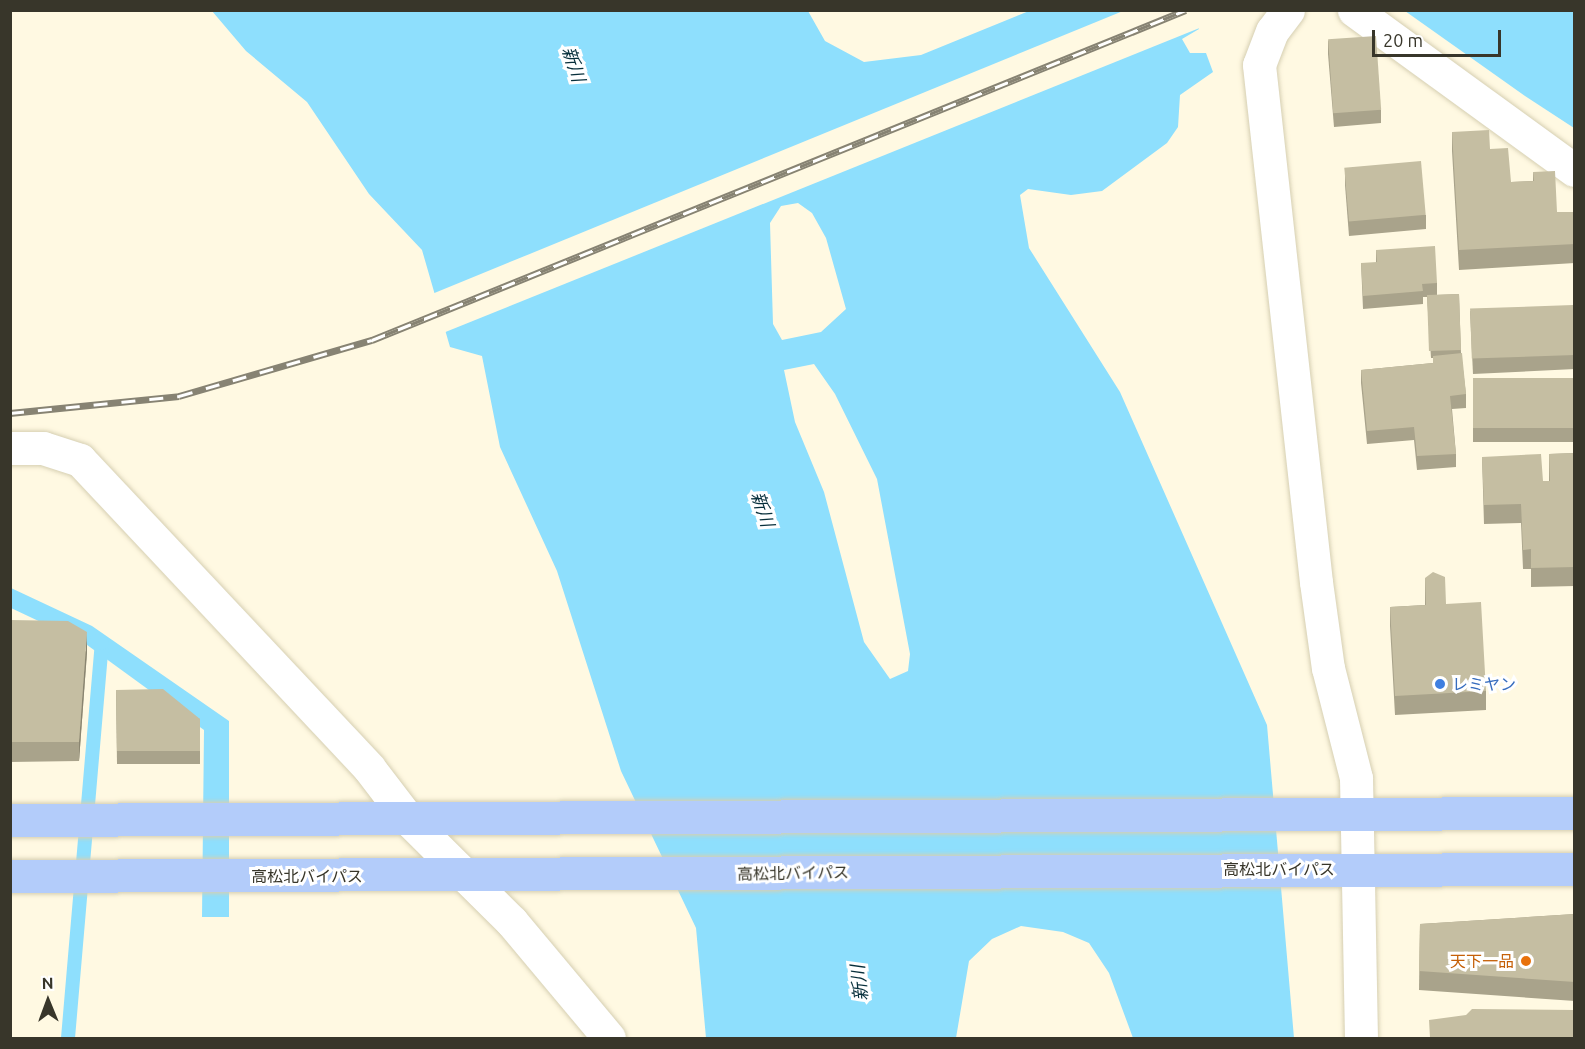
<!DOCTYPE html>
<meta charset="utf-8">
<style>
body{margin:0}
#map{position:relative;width:1585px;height:1049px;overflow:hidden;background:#fff9e2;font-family:Ubuntu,"Noto Sans JP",sans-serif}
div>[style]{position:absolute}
.water>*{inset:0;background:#8edffd}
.pier>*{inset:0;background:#fff9e2}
.stream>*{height:14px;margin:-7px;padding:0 7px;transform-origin:7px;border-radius:7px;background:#8edffd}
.roads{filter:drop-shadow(0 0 2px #d6cfb2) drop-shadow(0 0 2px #d6cfb2)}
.street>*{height:33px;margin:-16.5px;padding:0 16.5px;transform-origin:16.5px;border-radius:16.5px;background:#fff}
.highway>*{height:33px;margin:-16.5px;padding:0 16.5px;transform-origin:16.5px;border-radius:16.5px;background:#b3ccfa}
.rail>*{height:7px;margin-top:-3.5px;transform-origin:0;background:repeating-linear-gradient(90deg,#fff 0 14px,#878373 0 28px);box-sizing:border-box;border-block:2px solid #878373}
.wall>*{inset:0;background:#a9a38b;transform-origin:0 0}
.shaded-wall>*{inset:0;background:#8a8571}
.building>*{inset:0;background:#c5bea2;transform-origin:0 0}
.dots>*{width:16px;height:16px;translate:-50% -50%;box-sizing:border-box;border:3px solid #fff;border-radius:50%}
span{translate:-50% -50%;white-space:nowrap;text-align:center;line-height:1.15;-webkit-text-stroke:6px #fff;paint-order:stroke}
.shop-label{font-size:16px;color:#366cbe}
.left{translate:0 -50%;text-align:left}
.street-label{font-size:16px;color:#38362a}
.food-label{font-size:16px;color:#c56008}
.right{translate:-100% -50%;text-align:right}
.water-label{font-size:18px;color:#072f3b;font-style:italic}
.frame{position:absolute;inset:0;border:12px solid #38362a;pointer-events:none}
.north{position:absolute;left:18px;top:971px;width:60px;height:60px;-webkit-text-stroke:4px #fff;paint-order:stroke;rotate:359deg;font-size:16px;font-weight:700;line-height:24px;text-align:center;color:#38362a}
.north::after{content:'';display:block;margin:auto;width:21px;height:27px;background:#38362a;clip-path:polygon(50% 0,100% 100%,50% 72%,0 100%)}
.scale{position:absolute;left:1372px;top:30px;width:129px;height:27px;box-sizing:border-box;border:3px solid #38362a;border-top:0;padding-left:8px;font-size:18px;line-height:21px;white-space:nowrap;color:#38362a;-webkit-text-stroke:4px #fff;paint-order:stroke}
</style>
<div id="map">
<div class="water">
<div style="clip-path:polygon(evenodd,212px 11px,808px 11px,825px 41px,864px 62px,921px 55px,1029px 11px,1192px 11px,1199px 29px,1182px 39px,1190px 53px,1206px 53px,1213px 72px,1180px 95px,1178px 127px,1167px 143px,1102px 191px,1071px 195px,1028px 189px,1020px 195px,1029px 248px,1120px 392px,1267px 725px,1294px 1038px,1133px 1038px,1109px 973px,1089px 943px,1063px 932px,1021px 926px,992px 939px,969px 961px,956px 1038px,706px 1038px,696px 928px,621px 771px,557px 571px,500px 447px,482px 356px,450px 347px,422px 250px,369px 194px,307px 102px,246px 51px,212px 11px,798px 203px,812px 213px,826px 238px,846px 309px,821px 332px,782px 340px,773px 324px,770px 223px,781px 206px,798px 203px,212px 11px,814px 364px,835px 394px,877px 479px,910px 654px,908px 671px,890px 679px,864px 642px,824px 492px,795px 422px,784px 370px,814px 364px)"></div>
<div style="clip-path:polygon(1405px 11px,1574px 11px,1574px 128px,1525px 96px)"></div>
<div style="clip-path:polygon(11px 588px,92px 626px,229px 721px,229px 917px,202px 917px,204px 730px,83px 642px,11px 608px)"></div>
</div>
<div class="pier">
<div style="clip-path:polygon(1195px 10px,1202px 27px,443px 333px,432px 294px,1123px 11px)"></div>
</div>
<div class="stream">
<div style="left:68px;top:1038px;width:396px;rotate:-85.1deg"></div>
<div style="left:102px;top:643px;width:6px;rotate:-162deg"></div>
</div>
<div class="roads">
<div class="street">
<div style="left:1288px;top:10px;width:26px;rotate:127deg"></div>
<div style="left:1272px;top:31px;width:36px;rotate:111deg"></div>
<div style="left:1259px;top:65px;width:520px;rotate:83.71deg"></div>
<div style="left:1316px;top:582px;width:87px;rotate:82.1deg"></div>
<div style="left:1328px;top:668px;width:114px;rotate:75.7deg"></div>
<div style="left:1356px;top:778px;width:260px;rotate:88.9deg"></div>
<div style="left:1354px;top:10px;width:272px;rotate:36deg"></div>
<div style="left:10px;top:448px;width:33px"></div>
<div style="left:43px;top:448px;width:39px;rotate:18deg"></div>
<div style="left:80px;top:460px;width:422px;rotate:46.8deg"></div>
<div style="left:369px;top:768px;width:64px;rotate:52.6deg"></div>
<div style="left:408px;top:819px;width:146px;rotate:44.7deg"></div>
<div style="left:512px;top:922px;width:151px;rotate:50.1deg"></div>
</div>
<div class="highway">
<div style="left:10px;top:820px;width:1564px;rotate:-0.26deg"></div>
<div style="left:10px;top:876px;width:1564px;rotate:-0.26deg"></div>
</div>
</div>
<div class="rail">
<div style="left:10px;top:413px;width:170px;rotate:-5.7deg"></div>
<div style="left:179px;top:396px;width:201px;rotate:-16.2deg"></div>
<div style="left:372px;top:340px;width:878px;rotate:-22.07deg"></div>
</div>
<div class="wall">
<div style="clip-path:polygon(1328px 40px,1381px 110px,1381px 123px,1334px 127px,1328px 54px)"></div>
<div style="clip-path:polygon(1452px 132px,1490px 149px,1511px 182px,1533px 181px,1533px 172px,1557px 212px,1575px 212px,1575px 263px,1459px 270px,1452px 151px)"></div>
<div style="clip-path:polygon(1345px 172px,1426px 215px,1426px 229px,1349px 236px,1345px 185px)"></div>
<div style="clip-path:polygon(1376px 250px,1437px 283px,1437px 295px,1459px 294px,1461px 353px,1466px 394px,1466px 408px,1452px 409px,1456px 454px,1456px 467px,1417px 470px,1414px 440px,1367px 444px,1361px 383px,1361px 370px,1433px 363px,1433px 358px,1431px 358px,1427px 297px,1423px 297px,1423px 304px,1363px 309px,1361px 263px,1376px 263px)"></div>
<div style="clip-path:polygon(1470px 311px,1575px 343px,1575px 369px,1473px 374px)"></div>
<div style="left:1575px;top:378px;width:64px;height:102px;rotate:90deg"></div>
<div style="clip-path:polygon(1575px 453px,1575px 586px,1531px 587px,1531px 569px,1523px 569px,1521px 523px,1484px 524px,1482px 457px,1543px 481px,1549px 481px,1549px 454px)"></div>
<div style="clip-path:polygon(1425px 578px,1446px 604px,1486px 691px,1486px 710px,1395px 715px,1390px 626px,1390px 607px,1425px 605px)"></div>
<div style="clip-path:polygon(10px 620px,87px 652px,79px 761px,10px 762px)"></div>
<div style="clip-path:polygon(116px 690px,200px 719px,200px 764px,117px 764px)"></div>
<div style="clip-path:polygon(1575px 914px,1575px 1001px,1419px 990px,1420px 924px)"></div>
</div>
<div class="shaded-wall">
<div style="clip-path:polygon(87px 632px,87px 652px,79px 761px,79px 742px)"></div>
</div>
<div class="building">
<div style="left:1376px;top:36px;width:74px;height:48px;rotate:86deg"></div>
<div style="clip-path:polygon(1489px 130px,1490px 149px,1508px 148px,1511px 182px,1534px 181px,1533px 172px,1555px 171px,1557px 212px,1575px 212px,1575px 244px,1459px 250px,1452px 132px)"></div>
<div style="left:1421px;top:161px;width:54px;height:77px;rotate:85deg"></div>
<div style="clip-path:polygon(1435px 246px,1437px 283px,1422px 284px,1423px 291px,1363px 296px,1361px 263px,1377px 262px,1376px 250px)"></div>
<div style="left:1459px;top:294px;width:56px;height:32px;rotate:88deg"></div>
<div style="left:1573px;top:305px;width:50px;height:103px;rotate:88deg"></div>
<div style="clip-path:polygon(1462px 353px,1466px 394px,1450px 396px,1456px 454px,1417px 456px,1414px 427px,1367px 431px,1361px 370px,1433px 363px,1433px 356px)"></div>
<div style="left:1575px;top:378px;width:50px;height:102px;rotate:90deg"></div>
<div style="clip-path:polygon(1575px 453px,1575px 567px,1531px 568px,1531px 549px,1523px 550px,1521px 504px,1484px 505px,1482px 457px,1541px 454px,1543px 481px,1550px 481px,1549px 454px)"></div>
<div style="clip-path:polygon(1433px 572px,1445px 577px,1446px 604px,1481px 602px,1486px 691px,1395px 696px,1390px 607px,1426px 605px,1425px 578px)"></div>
<div style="clip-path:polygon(10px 620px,68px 621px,87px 632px,79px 742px,10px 742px)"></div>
<div style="clip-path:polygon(163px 689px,200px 719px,200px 751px,117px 751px,116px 690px)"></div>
<div style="clip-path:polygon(1575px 914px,1575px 982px,1419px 971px,1420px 924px)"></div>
<div style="clip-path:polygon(1472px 1009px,1575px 1010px,1575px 1038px,1430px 1038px,1429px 1020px,1466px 1015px)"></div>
</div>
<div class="dots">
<div style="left:1440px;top:684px;background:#3f7fe0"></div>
<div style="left:1526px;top:961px;background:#e8710a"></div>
</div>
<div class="shop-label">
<span class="left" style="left:1452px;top:684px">レミヤン</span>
</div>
<div class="street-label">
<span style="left:1279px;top:869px">高松北バイパス</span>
<span style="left:793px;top:873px;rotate:-1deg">高松北バイパス</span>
<span style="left:307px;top:876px">高松北バイパス</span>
</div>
<div class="food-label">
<span class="right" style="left:1514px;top:961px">天下一品</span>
</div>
<div class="water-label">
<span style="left:574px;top:64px;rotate:72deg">新川</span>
<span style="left:763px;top:509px;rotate:72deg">新川</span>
<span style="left:859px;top:983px;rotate:-96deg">新川</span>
</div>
<div class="frame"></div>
<div class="north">N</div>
<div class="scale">20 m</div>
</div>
